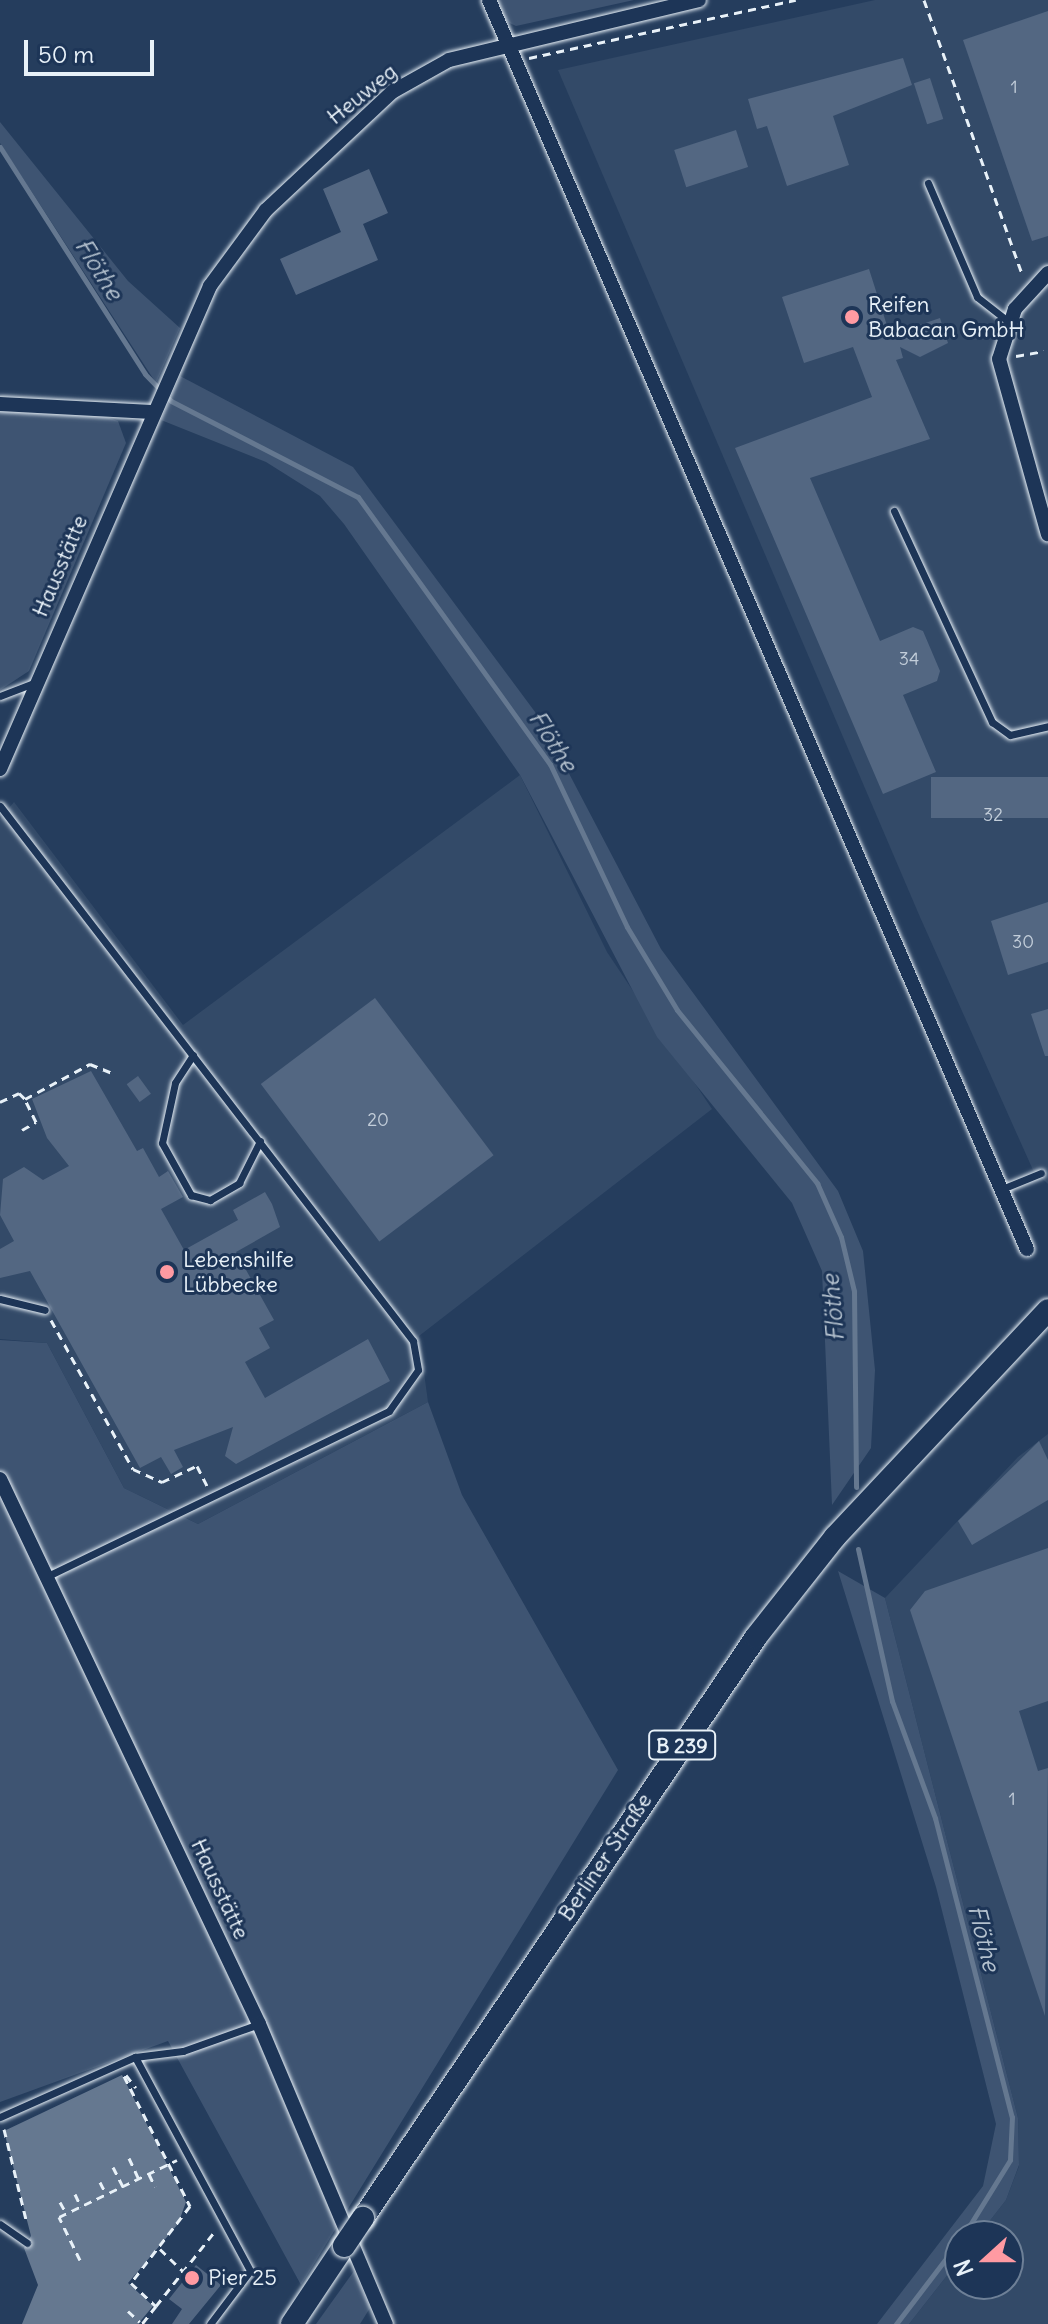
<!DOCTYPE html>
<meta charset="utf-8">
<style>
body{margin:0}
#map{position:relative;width:1048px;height:2324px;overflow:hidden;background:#253d5d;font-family:Delius,sans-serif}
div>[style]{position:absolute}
.built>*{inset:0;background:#334a68}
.green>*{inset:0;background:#3e5472}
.water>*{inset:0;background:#657890}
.stream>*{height:5px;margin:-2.5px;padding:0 2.5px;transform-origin:2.5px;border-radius:2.5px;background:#657890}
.building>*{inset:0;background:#536782;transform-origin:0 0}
.path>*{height:3px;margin-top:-1.5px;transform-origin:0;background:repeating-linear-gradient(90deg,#e8f1f8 0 8px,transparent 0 14px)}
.roads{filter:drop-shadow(0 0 2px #e8f1f8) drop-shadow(0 0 2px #e8f1f8)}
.service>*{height:7px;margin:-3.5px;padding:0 3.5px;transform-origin:3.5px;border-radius:3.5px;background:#1d3557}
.minor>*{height:14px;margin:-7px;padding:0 7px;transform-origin:7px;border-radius:7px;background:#1d3557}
.primary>*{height:22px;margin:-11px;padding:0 11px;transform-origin:11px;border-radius:11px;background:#1d3557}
.bridges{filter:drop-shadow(0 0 2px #e8f1f8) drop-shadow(0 0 2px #e8f1f8)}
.primary-bridge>*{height:22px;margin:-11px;padding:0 11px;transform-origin:11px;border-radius:11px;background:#1d3557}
.dots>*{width:22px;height:22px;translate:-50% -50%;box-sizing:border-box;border:4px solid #1d3557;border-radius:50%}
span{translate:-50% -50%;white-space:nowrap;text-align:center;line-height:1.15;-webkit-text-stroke:6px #1d3557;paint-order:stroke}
.number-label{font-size:18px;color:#c3ceda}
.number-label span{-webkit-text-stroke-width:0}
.shield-label span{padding:2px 6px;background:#1d3557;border:2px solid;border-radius:6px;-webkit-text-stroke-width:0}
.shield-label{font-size:20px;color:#e8f1f8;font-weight:700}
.street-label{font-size:22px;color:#e8f1f8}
.poi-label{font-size:22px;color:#e8f1f8}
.left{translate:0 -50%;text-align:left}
.water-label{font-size:24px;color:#b4c1ce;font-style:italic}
.north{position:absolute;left:944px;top:2220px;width:80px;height:80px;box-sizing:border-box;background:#1d3557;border:2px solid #6e8097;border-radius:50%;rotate:249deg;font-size:22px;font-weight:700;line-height:32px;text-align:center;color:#e8f1f8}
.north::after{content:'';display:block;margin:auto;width:28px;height:36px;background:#ff9aa2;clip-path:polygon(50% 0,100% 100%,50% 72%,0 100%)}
.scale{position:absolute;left:24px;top:40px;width:130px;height:36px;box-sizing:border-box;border:4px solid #e8f1f8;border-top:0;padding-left:10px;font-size:24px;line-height:28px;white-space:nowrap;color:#e8f1f8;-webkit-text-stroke:6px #1d3557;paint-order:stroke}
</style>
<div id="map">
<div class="built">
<div style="clip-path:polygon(875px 0,1048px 0,1048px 1184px,1033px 1170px,920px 917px,558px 70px)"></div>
<div style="clip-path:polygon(520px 775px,607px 952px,712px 1109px,419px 1336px,428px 1402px,198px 1524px,124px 1488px,47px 1343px,0 1339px,0 819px,14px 802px,183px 1025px)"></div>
<div style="clip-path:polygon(1048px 1434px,1048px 2324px,909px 2324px,960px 2259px,960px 2284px,1008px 2284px,1008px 2236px,978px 2236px,1006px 2200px,1019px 2166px,1018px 2118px,885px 1598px,1018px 1457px)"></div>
</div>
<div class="green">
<div style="clip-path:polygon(494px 0,634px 0,516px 26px,503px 20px)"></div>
<div style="clip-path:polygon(0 122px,128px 281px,180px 328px,156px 383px,0 143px)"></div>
<div style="clip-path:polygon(180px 376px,353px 467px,541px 720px,661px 949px,838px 1191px,863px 1251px,875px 1370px,871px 1448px,832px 1505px,822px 1271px,792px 1203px,657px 1037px,520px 775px,344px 524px,320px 496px,266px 462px,161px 420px)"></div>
<div style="clip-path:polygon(0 410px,100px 415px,118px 421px,126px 443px,29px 671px,0 690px)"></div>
<div style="clip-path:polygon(0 1340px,47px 1343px,124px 1488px,198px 1524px,428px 1402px,462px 1495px,618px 1770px,301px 2285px,168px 2041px,0 2102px)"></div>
<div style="clip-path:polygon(838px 1571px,885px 1598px,1018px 2118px,1019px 2165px,1006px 2200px,978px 2236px,960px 2236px,960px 2259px,909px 2324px,877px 2324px,983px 2186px,996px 2124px,936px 1887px)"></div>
<div style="clip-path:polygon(354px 2271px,370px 2308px,360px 2324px,316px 2324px)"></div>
</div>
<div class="water">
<div style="clip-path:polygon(122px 2075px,186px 2202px,178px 2224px,128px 2283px,153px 2306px,138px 2324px,22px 2324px,38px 2285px,24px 2248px,31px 2236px,4px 2131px)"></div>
</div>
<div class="stream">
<div style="left:0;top:147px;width:269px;rotate:57.4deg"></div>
<div style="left:145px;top:374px;width:37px;rotate:46deg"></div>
<div style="left:171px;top:401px;width:210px;rotate:27.2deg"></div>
<div style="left:358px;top:497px;width:329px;rotate:54.3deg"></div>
<div style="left:550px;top:764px;width:180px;rotate:64.7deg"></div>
<div style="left:627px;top:927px;width:97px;rotate:58.9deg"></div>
<div style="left:677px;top:1010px;width:223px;rotate:51deg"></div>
<div style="left:817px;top:1183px;width:59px;rotate:66deg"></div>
<div style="left:841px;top:1237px;width:56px;rotate:76.5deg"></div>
<div style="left:854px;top:1291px;width:196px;rotate:89.4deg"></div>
<div style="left:858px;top:1549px;width:156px;rotate:77.4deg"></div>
<div style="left:892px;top:1701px;width:125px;rotate:69.8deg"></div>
<div style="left:935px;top:1818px;width:309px;rotate:75.6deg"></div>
<div style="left:1012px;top:2117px;width:43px;rotate:92.7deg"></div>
<div style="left:1010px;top:2160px;width:89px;rotate:121.7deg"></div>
<div style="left:896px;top:2324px;width:106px;rotate:-52.7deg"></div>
</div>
<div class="building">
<div style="clip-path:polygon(1048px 11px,1048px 236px,1032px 241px,963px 40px)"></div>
<div style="clip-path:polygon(903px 58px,912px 85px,833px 116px,849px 165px,787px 186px,767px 126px,757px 129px,748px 99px)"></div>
<div style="left:930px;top:78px;width:43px;height:17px;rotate:72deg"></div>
<div style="left:736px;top:130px;width:39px;height:65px;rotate:72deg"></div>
<div style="clip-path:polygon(369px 169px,388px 213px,363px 224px,378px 260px,296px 295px,280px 259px,341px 232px,323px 189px)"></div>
<div style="clip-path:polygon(869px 269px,890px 335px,940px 318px,948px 343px,920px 357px,900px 347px,903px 358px,896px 360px,930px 439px,810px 478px,880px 641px,913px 627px,923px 631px,940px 671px,937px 681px,903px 695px,936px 772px,883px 794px,735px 448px,872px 397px,853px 347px,804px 363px,782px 297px)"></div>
<div style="left:1048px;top:777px;width:41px;height:117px;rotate:90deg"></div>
<div style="clip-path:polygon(1048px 902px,1048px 962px,1008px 975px,991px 921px)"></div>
<div style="left:375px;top:998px;width:197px;height:143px;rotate:53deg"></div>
<div style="clip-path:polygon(1048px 1009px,1048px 1056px,1045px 1056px,1031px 1014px)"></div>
<div style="clip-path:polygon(91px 1071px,137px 1151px,143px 1148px,159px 1177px,168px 1171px,183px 1197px,161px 1209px,184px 1250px,238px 1220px,233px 1210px,265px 1192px,272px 1204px,280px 1227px,236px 1252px,274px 1320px,259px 1328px,270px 1348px,245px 1362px,265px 1398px,368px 1339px,390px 1381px,236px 1464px,225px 1456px,233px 1427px,174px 1450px,183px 1467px,171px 1474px,161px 1457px,140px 1468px,30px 1271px,0 1278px,0 1249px,14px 1241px,0 1215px,3px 1179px,24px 1167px,43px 1180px,69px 1166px,47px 1138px,32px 1099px)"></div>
<div style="left:138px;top:1076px;width:22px;height:14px;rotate:54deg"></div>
<div style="clip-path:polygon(1039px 1441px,1048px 1460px,1048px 1500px,972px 1545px,958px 1521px)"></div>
<div style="clip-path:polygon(1048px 1548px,1048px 1701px,1019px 1711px,1038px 1771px,1048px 1768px,1045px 2016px,910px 1610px,925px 1591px)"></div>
<div style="clip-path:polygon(196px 2265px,221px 2285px,189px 2324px,172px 2324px,182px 2309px,169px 2299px)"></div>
</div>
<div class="path">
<div style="left:924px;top:0;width:293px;rotate:70.3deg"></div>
<div style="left:529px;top:58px;width:273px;rotate:-12.3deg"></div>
<div style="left:1016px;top:356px;width:28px;rotate:-10deg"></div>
<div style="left:0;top:1102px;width:21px;rotate:-25deg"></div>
<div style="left:19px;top:1093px;width:8px;rotate:45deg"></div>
<div style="left:25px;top:1099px;width:74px;rotate:-28.3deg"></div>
<div style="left:90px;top:1064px;width:22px;rotate:22deg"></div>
<div style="left:22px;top:1130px;width:16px;rotate:-30deg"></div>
<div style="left:36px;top:1122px;width:25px;rotate:-116deg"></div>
<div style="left:51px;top:1320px;width:170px;rotate:61.2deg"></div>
<div style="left:133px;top:1469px;width:32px;rotate:24deg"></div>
<div style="left:162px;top:1482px;width:38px;rotate:-25deg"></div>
<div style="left:197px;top:1466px;width:22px;rotate:63deg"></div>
<div style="left:126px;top:2075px;width:16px;rotate:52deg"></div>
<div style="left:124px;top:2076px;width:146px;rotate:63.1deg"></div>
<div style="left:190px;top:2206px;width:97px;rotate:127.5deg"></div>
<div style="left:131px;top:2283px;width:34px;rotate:43deg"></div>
<div style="left:156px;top:2306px;width:23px;rotate:128deg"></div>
<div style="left:4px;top:2129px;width:93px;rotate:76.3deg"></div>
<div style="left:129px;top:2158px;width:23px;rotate:65deg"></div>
<div style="left:113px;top:2167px;width:22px;rotate:63deg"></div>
<div style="left:149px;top:2174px;width:14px;rotate:65deg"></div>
<div style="left:100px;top:2182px;width:13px;rotate:63deg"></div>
<div style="left:75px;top:2194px;width:14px;rotate:65deg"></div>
<div style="left:60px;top:2202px;width:13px;rotate:61deg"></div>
<div style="left:160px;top:2249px;width:32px;rotate:44deg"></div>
<div style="left:80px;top:2260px;width:48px;rotate:-116deg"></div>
<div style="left:59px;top:2217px;width:131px;rotate:-25.8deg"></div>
<div style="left:156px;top:2306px;width:95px;rotate:-51.8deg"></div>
<div style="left:128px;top:2311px;width:16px;rotate:43deg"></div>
</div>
<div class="roads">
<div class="service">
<div style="left:928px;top:183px;width:124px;rotate:66.7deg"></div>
<div style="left:977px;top:297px;width:41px;rotate:38deg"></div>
<div style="left:894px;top:511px;width:233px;rotate:65.1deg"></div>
<div style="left:992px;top:722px;width:22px;rotate:36deg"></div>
<div style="left:1010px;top:735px;width:39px;rotate:-13deg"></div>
<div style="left:0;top:696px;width:36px;rotate:-21deg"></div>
<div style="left:0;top:806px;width:676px;rotate:52.33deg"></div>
<div style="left:413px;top:1341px;width:29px;rotate:80deg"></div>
<div style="left:418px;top:1370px;width:50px;rotate:125.3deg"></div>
<div style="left:389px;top:1411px;width:379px;rotate:154.2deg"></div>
<div style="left:193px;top:1055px;width:33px;rotate:123deg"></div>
<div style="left:175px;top:1083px;width:61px;rotate:102.2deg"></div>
<div style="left:162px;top:1143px;width:60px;rotate:60.9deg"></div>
<div style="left:191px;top:1195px;width:20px;rotate:15deg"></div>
<div style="left:210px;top:1200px;width:34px;rotate:-30deg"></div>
<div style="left:239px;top:1183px;width:47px;rotate:-63.4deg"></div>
<div style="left:1002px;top:1189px;width:42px;rotate:-22.3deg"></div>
<div style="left:0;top:1299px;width:46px;rotate:13.7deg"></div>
<div style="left:135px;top:2057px;width:243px;rotate:61.7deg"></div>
<div style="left:250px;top:2271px;width:66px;rotate:127deg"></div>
<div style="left:0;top:2117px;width:148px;rotate:-24deg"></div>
<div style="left:135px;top:2057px;width:48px;rotate:-7.1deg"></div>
<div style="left:183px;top:2051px;width:81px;rotate:-19.6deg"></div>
<div style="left:0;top:2224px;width:33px;rotate:35deg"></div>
</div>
<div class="minor">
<div style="left:489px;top:0;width:1360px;rotate:66.7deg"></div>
<div style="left:1048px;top:273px;width:49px;rotate:132.5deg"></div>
<div style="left:1015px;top:309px;width:52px;rotate:107.7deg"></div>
<div style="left:999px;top:359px;width:182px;rotate:74.4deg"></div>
<div style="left:0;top:404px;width:152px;rotate:3deg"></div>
<div style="left:0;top:769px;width:527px;rotate:-66.5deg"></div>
<div style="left:210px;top:286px;width:94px;rotate:-53.6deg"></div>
<div style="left:266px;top:210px;width:173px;rotate:-43.1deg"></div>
<div style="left:392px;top:92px;width:65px;rotate:-29.3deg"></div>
<div style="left:449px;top:60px;width:257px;rotate:-13.5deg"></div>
<div style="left:0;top:1479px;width:603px;rotate:64.58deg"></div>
<div style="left:259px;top:2024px;width:326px;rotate:67.1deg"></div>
</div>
<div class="primary">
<div style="left:363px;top:2218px;width:701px;rotate:-55.92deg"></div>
<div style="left:756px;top:1637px;width:127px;rotate:-51.7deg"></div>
<div style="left:835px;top:1537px;width:311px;rotate:-46.8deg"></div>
<div style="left:292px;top:2324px;width:94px;rotate:-56.3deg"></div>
</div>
</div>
<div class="bridges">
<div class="primary-bridge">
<div style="left:344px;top:2246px;width:34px;rotate:-56deg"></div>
</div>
</div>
<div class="dots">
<div style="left:852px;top:317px;background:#ff9aa2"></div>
<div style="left:167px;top:1272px;background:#ff9aa2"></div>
<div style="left:192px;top:2278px;background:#ff9aa2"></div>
</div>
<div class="number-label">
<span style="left:1014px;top:87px">1</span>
<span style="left:909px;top:659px">34</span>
<span style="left:993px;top:815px">32</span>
<span style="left:1023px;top:942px">30</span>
<span style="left:378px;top:1120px">20</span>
<span style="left:1012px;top:1799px">1</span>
</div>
<div class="shield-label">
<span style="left:682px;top:1745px">B 239</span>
</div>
<div class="street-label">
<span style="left:362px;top:94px;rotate:-39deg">Heuweg</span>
<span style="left:60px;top:566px;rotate:-67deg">Hausstätte</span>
<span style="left:605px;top:1857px;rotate:-56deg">Berliner Straße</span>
<span style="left:220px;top:1889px;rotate:65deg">Hausstätte</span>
</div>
<div class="poi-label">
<span class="left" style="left:868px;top:317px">Reifen<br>Babacan GmbH</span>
<span class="left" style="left:183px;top:1272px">Lebenshilfe<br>Lübbecke</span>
<span class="left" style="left:208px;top:2278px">Pier 25</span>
</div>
<div class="water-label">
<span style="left:99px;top:269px;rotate:58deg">Flöthe</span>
<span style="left:553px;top:741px;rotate:57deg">Flöthe</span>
<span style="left:833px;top:1308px;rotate:-95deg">Flöthe</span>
<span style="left:984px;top:1938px;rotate:76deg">Flöthe</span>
</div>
<div class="north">N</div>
<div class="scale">50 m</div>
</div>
